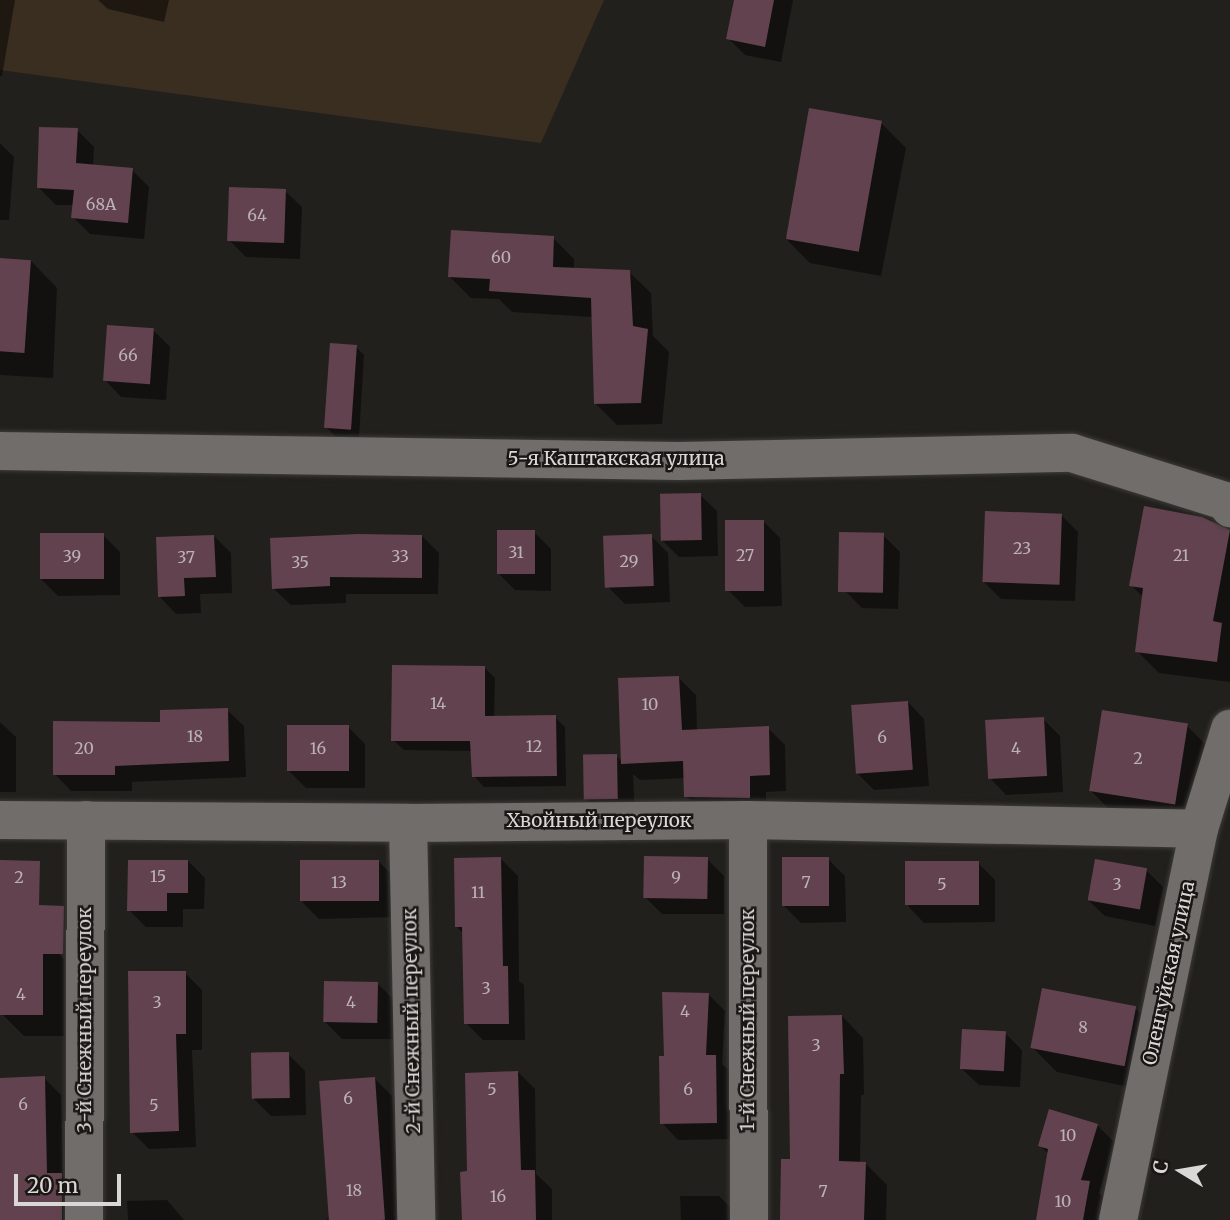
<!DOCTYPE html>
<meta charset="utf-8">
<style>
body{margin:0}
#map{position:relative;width:1230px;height:1220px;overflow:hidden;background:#22201d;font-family:Merriweather,serif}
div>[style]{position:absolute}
.green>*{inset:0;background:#3a2e20}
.shadow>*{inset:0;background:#0007}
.building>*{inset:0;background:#62424f;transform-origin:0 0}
.roads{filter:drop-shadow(0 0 2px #3d3b39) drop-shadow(0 0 2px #3d3b39)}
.minor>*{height:38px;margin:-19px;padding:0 19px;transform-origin:19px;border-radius:19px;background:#716d6a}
span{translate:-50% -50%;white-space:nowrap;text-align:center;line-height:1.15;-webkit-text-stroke:5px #191614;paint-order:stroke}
.number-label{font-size:16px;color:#bcb2b4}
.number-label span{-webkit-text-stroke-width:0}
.street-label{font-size:19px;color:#dad8d6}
.north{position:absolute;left:1146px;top:1136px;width:70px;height:70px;-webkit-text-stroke:5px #191614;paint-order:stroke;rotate:281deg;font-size:19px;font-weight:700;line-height:28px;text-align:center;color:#dad8d6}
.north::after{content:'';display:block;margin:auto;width:24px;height:32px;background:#dad8d6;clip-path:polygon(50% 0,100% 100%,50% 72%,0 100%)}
.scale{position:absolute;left:14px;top:1174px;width:107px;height:32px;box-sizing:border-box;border:4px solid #dad8d6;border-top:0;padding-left:9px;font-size:21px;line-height:24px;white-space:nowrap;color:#dad8d6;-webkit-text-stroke:5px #191614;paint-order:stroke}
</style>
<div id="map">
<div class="green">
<div style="clip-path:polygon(0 0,604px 0,541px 143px,0 70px)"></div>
</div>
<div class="shadow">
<div style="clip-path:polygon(0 0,15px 0,2px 76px,0 76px)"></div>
<div style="clip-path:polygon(98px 0,169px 0,164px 22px,108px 9px)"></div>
<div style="clip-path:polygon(735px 0,793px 0,781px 62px,745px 55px,728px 38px)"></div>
<div style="clip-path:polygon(881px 123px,906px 148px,881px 276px,810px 263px,785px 238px)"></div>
<div style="clip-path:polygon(77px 130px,94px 147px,93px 167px,132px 170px,149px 187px,144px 239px,90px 234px,73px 217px,74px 205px,56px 205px,39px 188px)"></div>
<div style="clip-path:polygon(0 143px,14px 157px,9px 220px,0 220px)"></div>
<div style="clip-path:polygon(285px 191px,302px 207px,300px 259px,246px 257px,229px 240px)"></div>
<div style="clip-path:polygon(553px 238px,574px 259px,574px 269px,629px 272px,651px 293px,653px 336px,669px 352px,662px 424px,617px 425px,595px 403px,593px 317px,512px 312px,499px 299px,471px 298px,450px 277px)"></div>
<div style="clip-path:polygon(0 260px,31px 261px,57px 288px,53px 378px,0 375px)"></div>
<div style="clip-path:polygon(153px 330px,170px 347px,166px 400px,121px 397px,105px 380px)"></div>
<div style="clip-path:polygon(356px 347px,364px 355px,359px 437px,335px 436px,327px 428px)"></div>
<div style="clip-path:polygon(700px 495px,717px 511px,718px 556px,679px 557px,662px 540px)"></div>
<div style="clip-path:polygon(1061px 515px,1078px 532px,1075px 601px,1001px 599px,984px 582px)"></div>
<div style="clip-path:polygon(1202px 519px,1230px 531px,1230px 682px,1159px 673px,1137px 651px,1143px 597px,1131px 585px)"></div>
<div style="clip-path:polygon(763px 521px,780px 538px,782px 606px,745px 607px,728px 590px)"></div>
<div style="clip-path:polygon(534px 532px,551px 549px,551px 591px,515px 590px,498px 573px)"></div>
<div style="clip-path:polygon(103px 535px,120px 552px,120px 595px,58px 596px,41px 579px)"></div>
<div style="clip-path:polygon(883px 535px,900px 552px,898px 609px,862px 608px,845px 591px)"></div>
<div style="clip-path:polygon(214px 536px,231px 553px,232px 593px,200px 594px,201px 613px,176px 614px,160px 597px)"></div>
<div style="clip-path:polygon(422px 536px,439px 553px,438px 594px,346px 594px,346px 603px,291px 605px,274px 589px)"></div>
<div style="clip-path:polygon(651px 536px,668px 553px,670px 602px,625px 604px,608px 587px)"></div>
<div style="clip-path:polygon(484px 667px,495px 678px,494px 718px,555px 717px,565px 727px,566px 786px,484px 787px,474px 776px,472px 751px,404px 750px,393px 740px)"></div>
<div style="clip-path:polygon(679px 678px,696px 695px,697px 731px,768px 728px,785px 745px,786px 791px,766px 792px,766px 814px,703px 813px,686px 796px,685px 778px,640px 780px,633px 774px,635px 815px,603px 816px,586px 799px,616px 756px,623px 762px)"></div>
<div style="clip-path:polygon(908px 702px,924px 719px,929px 786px,874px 790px,857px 773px)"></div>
<div style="clip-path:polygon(227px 710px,244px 726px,246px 777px,132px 782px,132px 791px,71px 791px,55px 774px,162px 724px)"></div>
<div style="clip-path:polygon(1043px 719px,1060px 736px,1063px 792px,1006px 795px,990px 778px)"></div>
<div style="clip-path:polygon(0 722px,16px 737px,16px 792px,0 792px)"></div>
<div style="clip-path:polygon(1187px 726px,1212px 751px,1199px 829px,1116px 816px,1091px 791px)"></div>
<div style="clip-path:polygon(348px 727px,365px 744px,365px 788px,306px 788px,289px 771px)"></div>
<div style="clip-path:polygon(501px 859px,518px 876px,519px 981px,524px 985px,525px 1040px,483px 1040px,466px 1023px,464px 934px,457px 927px)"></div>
<div style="clip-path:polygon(707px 859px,724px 876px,724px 914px,662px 914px,645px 897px)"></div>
<div style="clip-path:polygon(828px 859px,845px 876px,846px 922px,801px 923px,784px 906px)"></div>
<div style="clip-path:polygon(188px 861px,205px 878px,204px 909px,183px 909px,183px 927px,146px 927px,129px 910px)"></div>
<div style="clip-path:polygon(378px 861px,395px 878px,395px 917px,319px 919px,302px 902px)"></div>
<div style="clip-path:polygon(978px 863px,995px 880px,995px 922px,924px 923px,908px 906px)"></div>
<div style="clip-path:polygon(1146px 870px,1163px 887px,1155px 926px,1105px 916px,1088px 900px)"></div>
<div style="clip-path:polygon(0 894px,64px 959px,64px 1036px,24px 1036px,2px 1014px)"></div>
<div style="clip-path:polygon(185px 973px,202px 990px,202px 1050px,192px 1050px,196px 1147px,149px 1149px,132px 1132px)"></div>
<div style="clip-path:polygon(377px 983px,394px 1000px,394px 1039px,342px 1039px,325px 1022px)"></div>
<div style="clip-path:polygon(708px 994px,725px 1011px,722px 1064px,732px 1073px,733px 1139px,678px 1140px,662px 1123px,666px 1058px)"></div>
<div style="clip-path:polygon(1135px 1008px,1160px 1033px,1148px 1091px,1057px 1072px,1032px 1047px)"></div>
<div style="clip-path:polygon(842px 1016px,863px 1038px,864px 1095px,861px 1095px,860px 1163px,865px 1163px,887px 1185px,886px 1220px,781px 1220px,792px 1161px)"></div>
<div style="clip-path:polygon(1005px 1033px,1022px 1050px,1020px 1087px,979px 1085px,962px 1069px)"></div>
<div style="clip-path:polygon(288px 1054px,305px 1071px,306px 1115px,271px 1116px,254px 1099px)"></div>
<div style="clip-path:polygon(518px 1072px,535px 1089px,536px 1174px,552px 1189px,552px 1220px,463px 1220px,469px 1173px)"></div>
<div style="clip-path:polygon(44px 1078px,61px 1095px,63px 1176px,79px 1192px,79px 1220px,0 1220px,0 1174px)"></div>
<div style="clip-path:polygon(375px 1079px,392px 1096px,400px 1220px,327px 1220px)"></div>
<div style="clip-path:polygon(1097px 1125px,1114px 1142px,1099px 1193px,1106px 1200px,1102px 1220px,1038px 1220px,1049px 1154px,1040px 1146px)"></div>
<div style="clip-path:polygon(680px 1196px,719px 1196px,736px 1213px,736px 1220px,681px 1220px)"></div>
<div style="clip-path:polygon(167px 1200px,184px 1220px,128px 1220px,127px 1201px)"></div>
</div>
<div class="building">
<div style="clip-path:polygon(734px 0,774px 0,765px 47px,726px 39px)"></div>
<div style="left:809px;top:108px;width:74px;height:133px;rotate:10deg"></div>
<div style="clip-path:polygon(39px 127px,78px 128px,76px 163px,133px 168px,128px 223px,71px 218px,74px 190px,37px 188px)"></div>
<div style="left:229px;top:187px;width:57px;height:54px;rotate:2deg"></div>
<div style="clip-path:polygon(451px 230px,554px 236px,553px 267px,630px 270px,633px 326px,648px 329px,641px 403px,594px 404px,591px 298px,489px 291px,490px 279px,448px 277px)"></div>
<div style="left:0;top:258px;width:31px;height:93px;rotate:4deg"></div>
<div style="left:107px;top:325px;width:47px;height:56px;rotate:4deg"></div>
<div style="left:330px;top:343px;width:27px;height:85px;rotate:4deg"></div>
<div style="left:701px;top:493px;width:47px;height:41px;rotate:89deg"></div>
<div style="clip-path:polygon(1144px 506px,1202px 517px,1230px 530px,1213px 621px,1222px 623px,1217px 662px,1135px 652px,1143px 588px,1129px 586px)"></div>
<div style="left:985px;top:511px;width:77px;height:71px;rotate:2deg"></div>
<div style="left:725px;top:520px;width:39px;height:71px"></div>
<div style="left:497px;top:530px;width:38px;height:44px"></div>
<div style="left:839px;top:532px;width:45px;height:60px;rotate:1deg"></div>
<div style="left:104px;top:533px;width:46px;height:64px;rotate:90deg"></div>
<div style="clip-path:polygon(358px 534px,422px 535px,422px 578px,330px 577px,330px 586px,272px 589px,270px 538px)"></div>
<div style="left:652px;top:534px;width:52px;height:49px;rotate:88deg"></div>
<div style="clip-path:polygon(214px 535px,216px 577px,184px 578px,185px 596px,158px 597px,156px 537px)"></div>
<div style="clip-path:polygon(392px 665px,485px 666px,485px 716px,556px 715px,557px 776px,472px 777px,470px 741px,391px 741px)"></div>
<div style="clip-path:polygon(679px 676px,682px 730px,769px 726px,770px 775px,750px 776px,750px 798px,684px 797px,683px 761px,621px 764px,618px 678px)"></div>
<div style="left:908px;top:701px;width:69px;height:57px;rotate:86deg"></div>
<div style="clip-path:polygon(228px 708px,229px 761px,115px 766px,115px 775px,53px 775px,53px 721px,160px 722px,160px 710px)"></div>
<div style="left:1102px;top:710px;width:87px;height:82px;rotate:9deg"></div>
<div style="left:1044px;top:717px;width:59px;height:59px;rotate:87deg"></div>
<div style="left:349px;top:725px;width:46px;height:62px;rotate:90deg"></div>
<div style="left:617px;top:754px;width:45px;height:34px;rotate:89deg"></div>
<div style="left:644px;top:856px;width:64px;height:42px;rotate:1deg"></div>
<div style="clip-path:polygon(501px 857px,503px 966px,508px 966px,509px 1024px,464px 1024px,462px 927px,455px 927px,454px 858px)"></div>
<div style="left:829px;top:857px;width:49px;height:47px;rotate:90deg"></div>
<div style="left:1095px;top:859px;width:53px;height:42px;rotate:10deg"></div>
<div style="clip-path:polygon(0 860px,40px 861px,39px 905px,64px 906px,63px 954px,43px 954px,43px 1015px,0 1015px)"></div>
<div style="clip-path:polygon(128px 860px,188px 860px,188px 893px,167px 893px,167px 911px,127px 911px)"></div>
<div style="left:379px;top:860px;width:41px;height:79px;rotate:90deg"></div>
<div style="left:979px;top:861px;width:44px;height:74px;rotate:90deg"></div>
<div style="clip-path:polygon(128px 971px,186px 971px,186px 1034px,176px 1034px,179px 1131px,130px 1133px)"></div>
<div style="left:324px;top:981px;width:54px;height:41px;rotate:1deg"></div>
<div style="left:1042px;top:988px;width:96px;height:61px;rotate:11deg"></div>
<div style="clip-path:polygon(662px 992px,709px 993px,706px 1055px,716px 1055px,717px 1123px,660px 1124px,659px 1056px,664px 1056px)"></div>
<div style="clip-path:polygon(842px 1015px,844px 1074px,840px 1074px,839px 1161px,866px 1162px,864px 1220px,780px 1220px,781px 1159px,790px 1159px,788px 1016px)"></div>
<div style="left:962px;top:1029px;width:44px;height:40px;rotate:3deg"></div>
<div style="left:289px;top:1052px;width:46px;height:38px;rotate:89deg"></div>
<div style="clip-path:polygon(518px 1071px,521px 1170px,535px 1170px,536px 1220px,462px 1220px,460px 1172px,467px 1171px,465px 1073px)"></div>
<div style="clip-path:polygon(45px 1076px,47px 1173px,62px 1173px,62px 1220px,0 1220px,0 1078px)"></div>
<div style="left:375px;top:1077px;width:143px;height:56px;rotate:86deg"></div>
<div style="clip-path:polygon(1049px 1109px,1098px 1124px,1081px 1180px,1090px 1181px,1083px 1220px,1036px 1220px,1048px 1149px,1038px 1146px)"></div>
</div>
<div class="roads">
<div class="minor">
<div style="left:0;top:451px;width:679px;rotate:0.84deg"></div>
<div style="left:679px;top:461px;width:393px;rotate:-1.2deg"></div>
<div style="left:1072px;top:453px;width:160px;rotate:17.4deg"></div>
<div style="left:1225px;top:501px;width:9px;rotate:54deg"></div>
<div style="left:0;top:820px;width:408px;rotate:0.4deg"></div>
<div style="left:408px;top:823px;width:340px;rotate:-0.5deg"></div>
<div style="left:748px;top:820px;width:451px;rotate:1.1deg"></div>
<div style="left:748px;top:820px;width:400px;rotate:89.9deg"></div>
<div style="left:408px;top:823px;width:397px;rotate:88.8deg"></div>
<div style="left:84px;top:1220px;width:400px;rotate:-89.7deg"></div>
<div style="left:1118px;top:1220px;width:399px;rotate:-78.3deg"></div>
<div style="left:1199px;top:829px;width:105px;rotate:-72.8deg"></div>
</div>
</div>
<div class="number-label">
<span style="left:101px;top:204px">68А</span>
<span style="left:257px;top:215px">64</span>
<span style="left:501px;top:257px">60</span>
<span style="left:128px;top:355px">66</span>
<span style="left:1022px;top:548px">23</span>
<span style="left:516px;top:552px">31</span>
<span style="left:745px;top:555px">27</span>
<span style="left:1181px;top:555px">21</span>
<span style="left:72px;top:556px">39</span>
<span style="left:400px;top:556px">33</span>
<span style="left:186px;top:557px">37</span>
<span style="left:629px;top:561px">29</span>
<span style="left:300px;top:562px">35</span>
<span style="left:438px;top:703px">14</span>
<span style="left:650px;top:704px">10</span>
<span style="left:195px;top:736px">18</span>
<span style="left:882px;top:737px">6</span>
<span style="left:534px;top:746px">12</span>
<span style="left:84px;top:748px">20</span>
<span style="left:318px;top:748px">16</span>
<span style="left:1016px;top:748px">4</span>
<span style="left:1138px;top:758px">2</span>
<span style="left:158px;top:876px">15</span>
<span style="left:19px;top:877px">2</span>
<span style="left:676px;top:877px">9</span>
<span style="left:339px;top:882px">13</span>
<span style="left:806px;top:882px">7</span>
<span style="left:942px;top:884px">5</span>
<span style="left:1117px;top:884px">3</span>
<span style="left:478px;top:892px">11</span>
<span style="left:486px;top:988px">3</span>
<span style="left:21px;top:994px">4</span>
<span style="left:157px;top:1002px">3</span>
<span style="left:351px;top:1002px">4</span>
<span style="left:685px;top:1011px">4</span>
<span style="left:1083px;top:1027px">8</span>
<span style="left:816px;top:1045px">3</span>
<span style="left:492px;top:1089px">5</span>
<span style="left:688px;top:1089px">6</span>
<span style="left:348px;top:1098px">6</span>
<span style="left:23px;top:1104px">6</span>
<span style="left:154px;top:1105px">5</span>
<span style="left:1068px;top:1135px">10</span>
<span style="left:354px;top:1190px">18</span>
<span style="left:823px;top:1191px">7</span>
<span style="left:498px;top:1196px">16</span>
<span style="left:1063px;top:1201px">10</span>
</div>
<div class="street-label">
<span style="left:616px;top:459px">5-я Каштакская улица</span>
<span style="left:599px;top:821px">Хвойный переулок</span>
<span style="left:1169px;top:973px;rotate:-78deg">Оленгуйская улица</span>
<span style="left:85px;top:1020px;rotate:-90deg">3-й Снежный переулок</span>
<span style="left:748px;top:1020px;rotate:-90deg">1-й Снежный переулок</span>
<span style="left:412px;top:1021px;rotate:-91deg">2-й Снежный переулок</span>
</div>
<div class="north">С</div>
<div class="scale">20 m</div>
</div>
